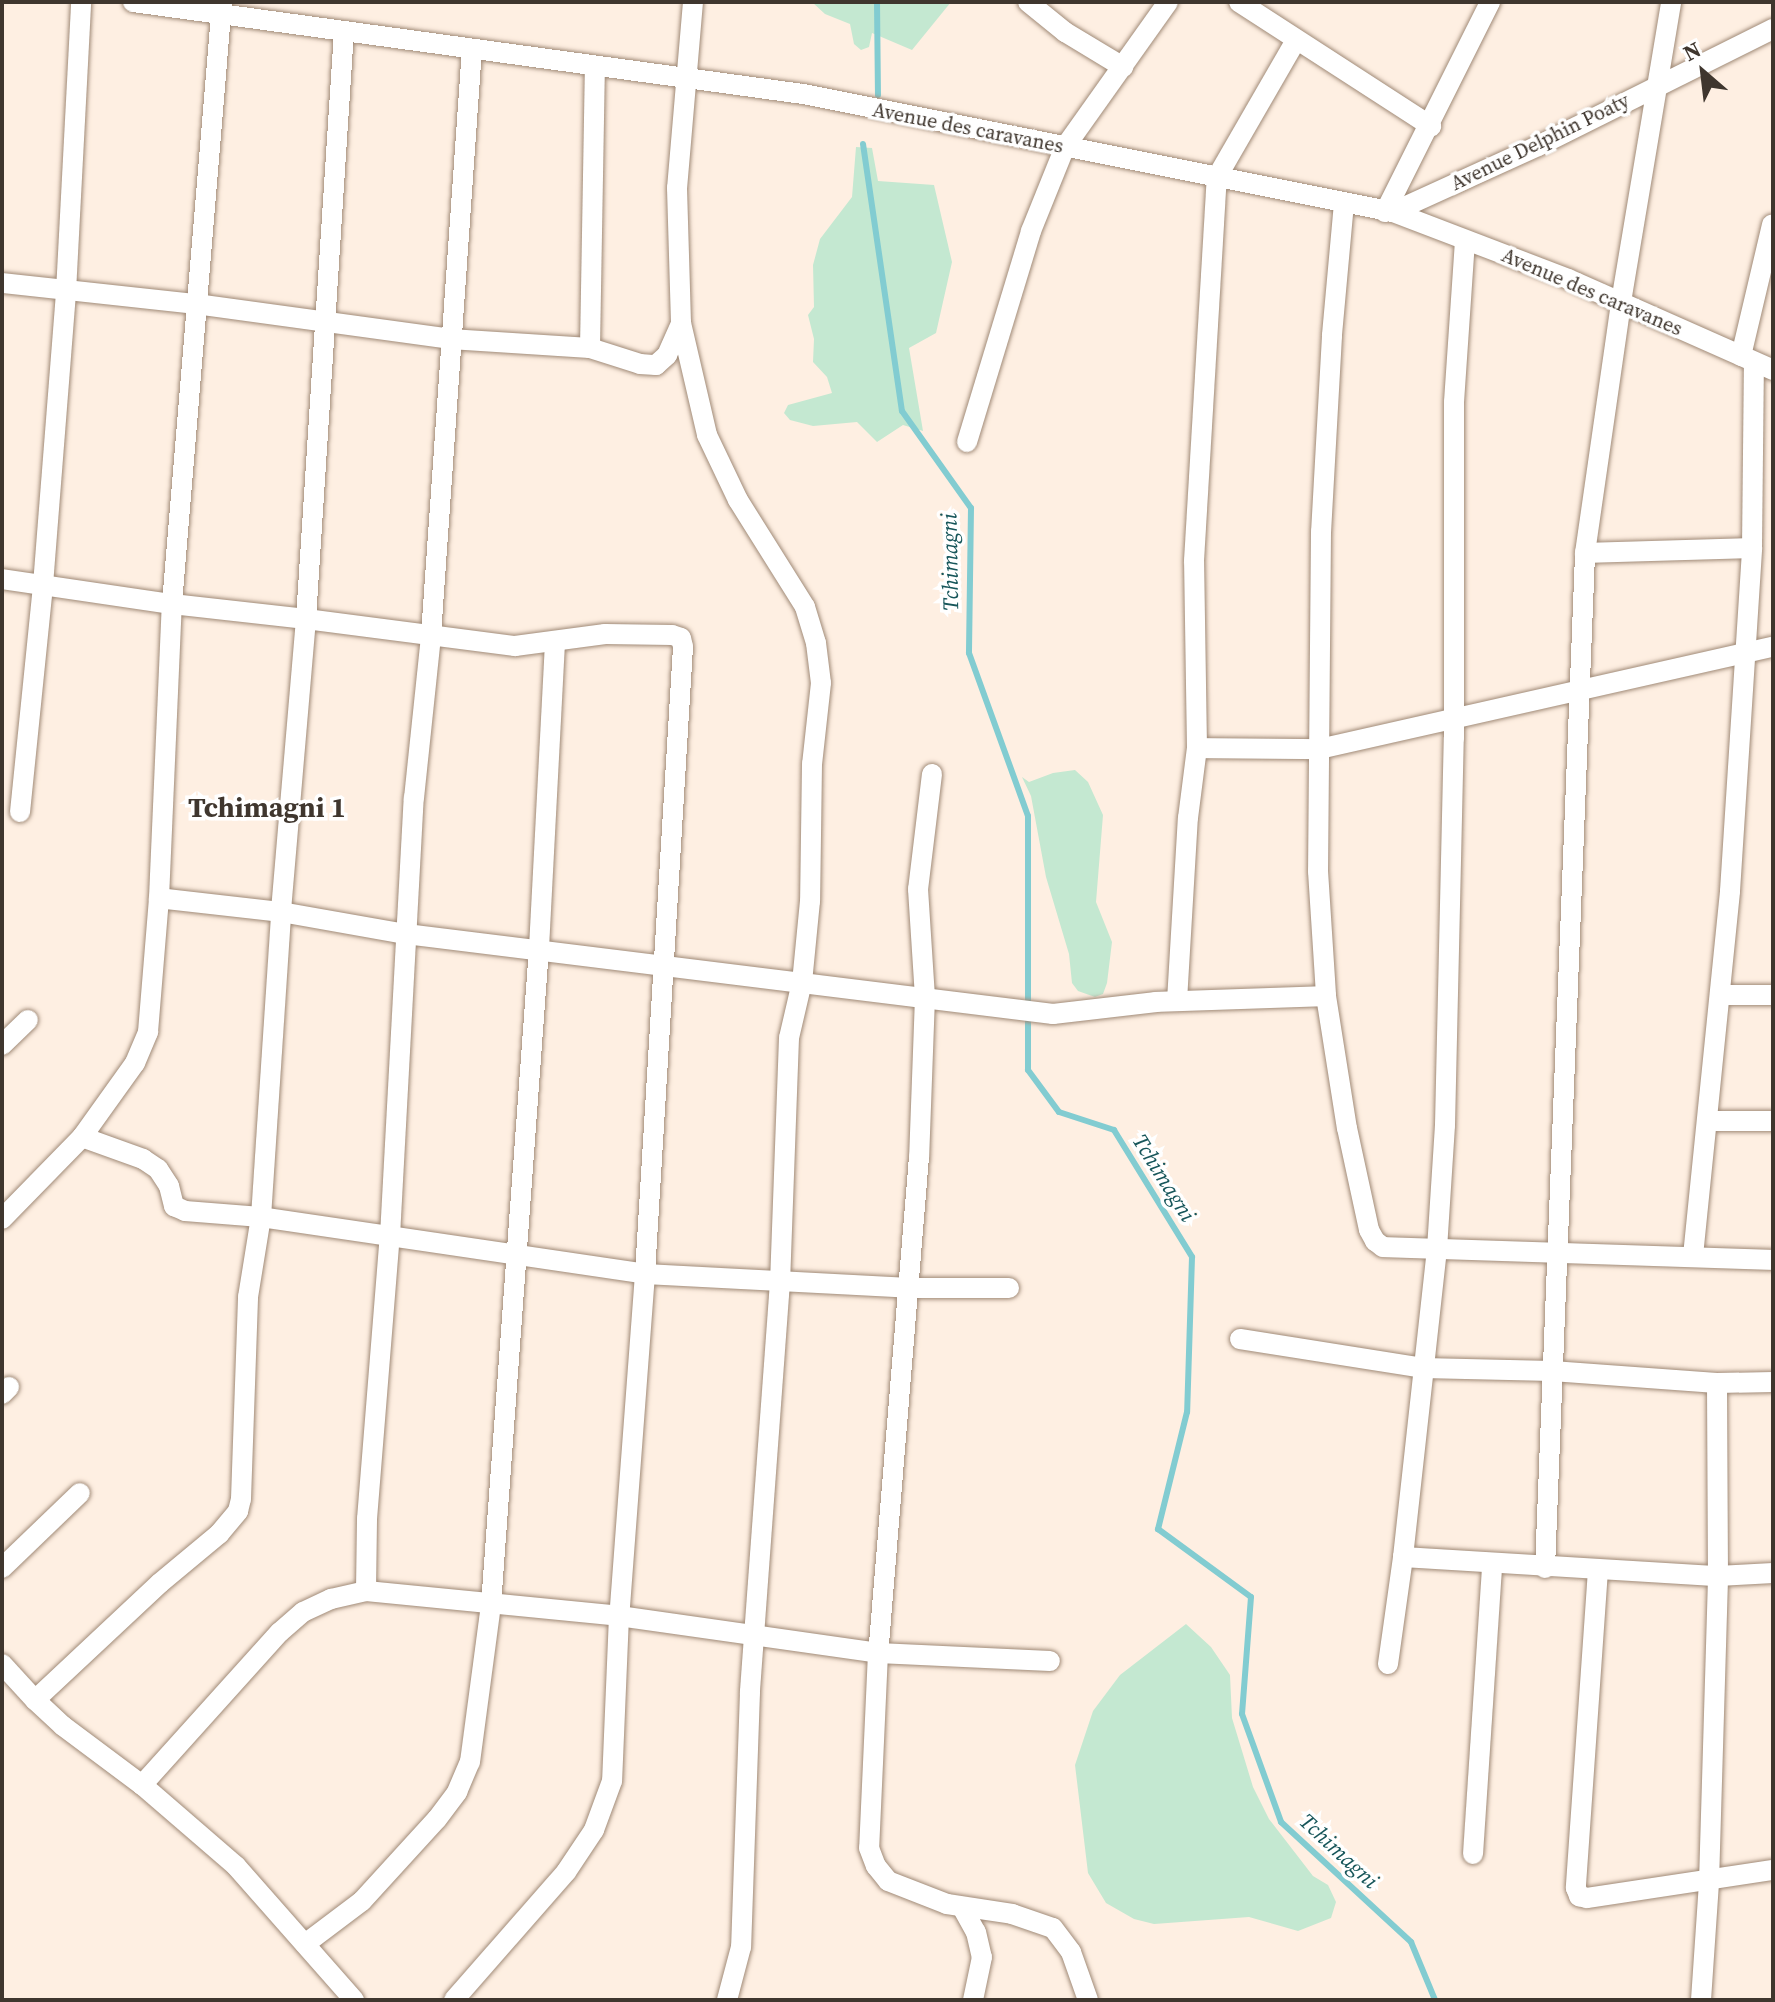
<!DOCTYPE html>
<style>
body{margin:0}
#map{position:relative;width:1775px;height:2002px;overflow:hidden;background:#feefe2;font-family:"Source Serif 4",serif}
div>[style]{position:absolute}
.green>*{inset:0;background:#c4e8d1}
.stream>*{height:6px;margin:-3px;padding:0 3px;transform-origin:3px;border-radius:3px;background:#82ccd1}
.roads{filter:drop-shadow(0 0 2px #a08a77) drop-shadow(0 0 2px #a08a77)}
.street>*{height:20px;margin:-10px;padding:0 10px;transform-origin:10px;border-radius:10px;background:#fff}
span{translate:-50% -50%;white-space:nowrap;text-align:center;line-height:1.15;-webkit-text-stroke:7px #fff;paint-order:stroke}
.street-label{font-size:20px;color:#3f362e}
.water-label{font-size:22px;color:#17565a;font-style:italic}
.district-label{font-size:28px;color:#3f362e;font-weight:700}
.frame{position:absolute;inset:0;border:4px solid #3f362e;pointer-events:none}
.north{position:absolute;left:1663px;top:32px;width:80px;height:80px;-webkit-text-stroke:6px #fff;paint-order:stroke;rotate:332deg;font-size:22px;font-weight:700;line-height:32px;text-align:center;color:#3f362e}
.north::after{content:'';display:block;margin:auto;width:28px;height:36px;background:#3f362e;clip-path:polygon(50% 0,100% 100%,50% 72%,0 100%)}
</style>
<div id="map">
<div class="green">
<div style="clip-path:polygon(812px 2px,951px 2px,912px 50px,872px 33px,869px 47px,861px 50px,854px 44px,850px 24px,825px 14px)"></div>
<div style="clip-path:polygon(856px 147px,872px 148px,878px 181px,934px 185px,952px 262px,936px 333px,909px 348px,923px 431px,903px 425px,877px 442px,857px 422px,813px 426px,790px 420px,784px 413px,788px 405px,832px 393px,827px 377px,813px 362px,814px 339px,808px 315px,814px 307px,813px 265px,820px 239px,852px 197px)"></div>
<div style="clip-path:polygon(1075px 770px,1088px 782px,1103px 815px,1096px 902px,1112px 942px,1107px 983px,1103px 994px,1095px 997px,1078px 991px,1072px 983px,1069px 954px,1046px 877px,1031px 796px,1022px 777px,1029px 782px,1053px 773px)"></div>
<div style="clip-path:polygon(1186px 1624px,1211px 1647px,1230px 1675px,1232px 1718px,1253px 1787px,1269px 1819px,1313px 1876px,1328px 1885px,1336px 1902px,1331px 1918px,1298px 1931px,1249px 1917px,1154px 1924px,1134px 1919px,1106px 1903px,1088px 1873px,1075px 1765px,1093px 1711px,1120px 1675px)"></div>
</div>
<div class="stream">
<div style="left:877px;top:2px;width:93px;rotate:89.4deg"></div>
<div style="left:863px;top:144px;width:270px;rotate:81.7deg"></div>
<div style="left:902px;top:411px;width:119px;rotate:54.6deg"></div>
<div style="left:971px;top:508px;width:145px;rotate:90.8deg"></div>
<div style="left:969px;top:653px;width:173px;rotate:70.1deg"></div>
<div style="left:1028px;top:816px;width:254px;rotate:90deg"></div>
<div style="left:1028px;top:1070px;width:52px;rotate:53.6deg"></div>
<div style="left:1059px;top:1112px;width:58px;rotate:18.1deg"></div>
<div style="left:1114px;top:1130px;width:149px;rotate:58.4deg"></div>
<div style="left:1192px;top:1257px;width:155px;rotate:91.8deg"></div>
<div style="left:1187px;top:1412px;width:121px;rotate:103.9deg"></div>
<div style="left:1158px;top:1529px;width:115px;rotate:36.2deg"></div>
<div style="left:1251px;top:1597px;width:117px;rotate:94.4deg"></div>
<div style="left:1242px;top:1714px;width:115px;rotate:70.1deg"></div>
<div style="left:1281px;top:1822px;width:177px;rotate:42.7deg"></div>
<div style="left:1411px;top:1942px;width:63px;rotate:67.5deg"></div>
</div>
<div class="roads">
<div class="street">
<div style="left:133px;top:2px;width:676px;rotate:7.82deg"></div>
<div style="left:803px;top:94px;width:602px;rotate:11.31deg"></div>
<div style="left:1393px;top:212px;width:187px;rotate:20.9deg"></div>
<div style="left:1568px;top:279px;width:224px;rotate:23.9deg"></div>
<div style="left:693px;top:2px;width:187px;rotate:94.9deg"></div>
<div style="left:677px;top:188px;width:135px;rotate:88.3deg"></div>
<div style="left:681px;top:323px;width:115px;rotate:76.9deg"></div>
<div style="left:707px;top:435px;width:72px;rotate:64.5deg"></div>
<div style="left:738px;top:500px;width:126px;rotate:57.9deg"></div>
<div style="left:805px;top:607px;width:38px;rotate:73deg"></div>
<div style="left:816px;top:643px;width:40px;rotate:82.9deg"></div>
<div style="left:821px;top:683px;width:81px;rotate:96.3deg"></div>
<div style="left:812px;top:764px;width:137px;rotate:90.8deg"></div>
<div style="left:810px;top:901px;width:81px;rotate:95.6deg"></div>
<div style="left:802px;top:982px;width:57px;rotate:103.1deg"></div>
<div style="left:789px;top:1038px;width:244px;rotate:92.1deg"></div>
<div style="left:780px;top:1282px;width:411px;rotate:94.2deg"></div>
<div style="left:750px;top:1692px;width:255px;rotate:92deg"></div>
<div style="left:741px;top:1947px;width:55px;rotate:104.8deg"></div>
<div style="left:1028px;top:2px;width:48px;rotate:39deg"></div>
<div style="left:1065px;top:32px;width:68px;rotate:31.1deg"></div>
<div style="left:1239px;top:2px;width:229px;rotate:32.9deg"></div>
<div style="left:344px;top:31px;width:589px;rotate:93.7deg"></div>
<div style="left:306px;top:619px;width:294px;rotate:94.9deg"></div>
<div style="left:281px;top:912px;width:123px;rotate:-173.5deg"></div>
<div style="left:159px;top:898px;width:294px;rotate:-87.5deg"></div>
<div style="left:172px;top:604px;width:135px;rotate:6.4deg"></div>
<div style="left:306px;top:619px;width:211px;rotate:7.4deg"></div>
<div style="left:515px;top:646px;width:91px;rotate:-7.6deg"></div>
<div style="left:605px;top:634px;width:67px;rotate:0.9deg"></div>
<div style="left:672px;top:635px;width:9px;rotate:18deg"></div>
<div style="left:681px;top:638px;width:9px;rotate:77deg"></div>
<div style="left:683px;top:647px;width:628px;rotate:93.47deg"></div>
<div style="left:645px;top:1274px;width:343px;rotate:94.3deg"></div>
<div style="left:619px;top:1616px;width:165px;rotate:92.4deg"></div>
<div style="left:612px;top:1781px;width:52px;rotate:110.2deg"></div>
<div style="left:594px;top:1830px;width:50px;rotate:123.7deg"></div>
<div style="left:566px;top:1872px;width:170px;rotate:131.2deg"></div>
<div style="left:1344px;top:203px;width:134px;rotate:95.2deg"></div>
<div style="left:1332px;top:336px;width:196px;rotate:93.2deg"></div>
<div style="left:1321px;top:532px;width:339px;rotate:90.5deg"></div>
<div style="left:1318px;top:871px;width:125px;rotate:86.3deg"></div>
<div style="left:1326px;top:996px;width:134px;rotate:81deg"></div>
<div style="left:1347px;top:1128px;width:104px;rotate:77.8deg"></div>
<div style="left:1369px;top:1230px;width:13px;rotate:61deg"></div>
<div style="left:1375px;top:1241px;width:10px;rotate:37deg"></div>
<div style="left:1383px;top:1247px;width:390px;rotate:1.9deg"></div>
<div style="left:1385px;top:212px;width:235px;rotate:-63.4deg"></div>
<div style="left:1393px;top:212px;width:159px;rotate:-24.5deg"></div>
<div style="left:1538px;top:146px;width:263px;rotate:-26.5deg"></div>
<div style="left:2px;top:283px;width:195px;rotate:6.2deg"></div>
<div style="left:196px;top:304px;width:256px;rotate:7.8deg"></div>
<div style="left:450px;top:339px;width:140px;rotate:3.7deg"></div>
<div style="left:590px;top:348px;width:52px;rotate:17.7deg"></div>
<div style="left:640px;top:364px;width:16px;rotate:4deg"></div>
<div style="left:656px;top:365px;width:15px;rotate:-42deg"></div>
<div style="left:667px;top:355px;width:35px;rotate:-66deg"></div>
<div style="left:590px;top:348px;width:282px;rotate:-89deg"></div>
<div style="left:1741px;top:356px;width:135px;rotate:-76.7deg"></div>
<div style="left:967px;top:442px;width:220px;rotate:-73.1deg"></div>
<div style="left:1031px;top:231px;width:91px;rotate:-68deg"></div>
<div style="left:1065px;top:147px;width:178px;rotate:-54.6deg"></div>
<div style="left:1585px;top:553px;width:167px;rotate:-1.7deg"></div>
<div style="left:2px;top:579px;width:172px;rotate:8.4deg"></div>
<div style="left:172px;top:604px;width:604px;rotate:-85.25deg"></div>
<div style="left:1197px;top:748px;width:122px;rotate:0.5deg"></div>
<div style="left:1319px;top:749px;width:465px;rotate:-12.7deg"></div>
<div style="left:932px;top:774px;width:116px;rotate:96.9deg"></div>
<div style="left:918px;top:889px;width:108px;rotate:86.3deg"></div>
<div style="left:925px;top:997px;width:160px;rotate:92.1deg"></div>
<div style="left:919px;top:1157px;width:498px;rotate:94.7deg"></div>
<div style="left:878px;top:1653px;width:195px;rotate:92.6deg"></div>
<div style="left:869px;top:1848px;width:19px;rotate:69deg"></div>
<div style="left:876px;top:1866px;width:19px;rotate:51deg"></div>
<div style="left:888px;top:1881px;width:63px;rotate:21.3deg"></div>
<div style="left:947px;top:1904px;width:66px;rotate:8.7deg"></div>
<div style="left:1012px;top:1914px;width:43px;rotate:18.9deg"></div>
<div style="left:1053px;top:1928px;width:30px;rotate:53deg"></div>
<div style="left:1071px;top:1952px;width:51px;rotate:70.5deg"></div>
<div style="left:20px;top:812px;width:228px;rotate:-84.2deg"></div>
<div style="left:43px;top:585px;width:294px;rotate:-85.5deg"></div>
<div style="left:66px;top:292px;width:290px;rotate:-87deg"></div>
<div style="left:1720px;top:995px;width:53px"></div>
<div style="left:1177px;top:1001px;width:183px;rotate:-86.6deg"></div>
<div style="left:1188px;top:818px;width:71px;rotate:-82.7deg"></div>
<div style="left:1197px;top:748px;width:187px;rotate:-90.9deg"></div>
<div style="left:1194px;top:561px;width:385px;rotate:-86.6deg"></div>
<div style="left:1217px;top:177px;width:158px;rotate:-60deg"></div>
<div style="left:2px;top:1045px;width:36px;rotate:-44deg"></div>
<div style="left:1707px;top:1121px;width:66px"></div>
<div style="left:82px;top:1137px;width:65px;rotate:19.8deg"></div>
<div style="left:143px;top:1159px;width:18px;rotate:34deg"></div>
<div style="left:158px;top:1169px;width:20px;rotate:57deg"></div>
<div style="left:169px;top:1186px;width:21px;rotate:76deg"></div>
<div style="left:174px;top:1206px;width:12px;rotate:24deg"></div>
<div style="left:185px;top:1211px;width:76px;rotate:4.5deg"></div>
<div style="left:261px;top:1217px;width:388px;rotate:8.4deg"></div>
<div style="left:645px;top:1274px;width:265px;rotate:3deg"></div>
<div style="left:910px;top:1288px;width:99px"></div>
<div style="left:2px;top:1219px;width:115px;rotate:-45.7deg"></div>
<div style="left:82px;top:1137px;width:91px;rotate:-54.4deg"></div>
<div style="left:135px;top:1063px;width:34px;rotate:-67deg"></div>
<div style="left:148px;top:1032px;width:134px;rotate:-85.3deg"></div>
<div style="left:1693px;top:1256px;width:367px;rotate:-84.2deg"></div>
<div style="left:1730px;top:891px;width:344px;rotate:-86.3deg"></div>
<div style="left:1752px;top:548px;width:186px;rotate:-89.4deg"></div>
<div style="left:1240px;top:1339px;width:185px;rotate:9deg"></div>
<div style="left:1423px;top:1368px;width:129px;rotate:1.3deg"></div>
<div style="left:1552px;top:1371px;width:165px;rotate:4.2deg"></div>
<div style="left:1717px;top:1383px;width:56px;rotate:-1deg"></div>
<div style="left:2px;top:1394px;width:10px;rotate:-45deg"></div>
<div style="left:1403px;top:1557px;width:316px;rotate:3.5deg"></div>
<div style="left:1718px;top:1576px;width:55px;rotate:-3.1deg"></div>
<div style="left:2px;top:1568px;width:108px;rotate:-43.9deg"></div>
<div style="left:1545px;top:1568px;width:1016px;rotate:-87.74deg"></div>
<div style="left:1585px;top:553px;width:254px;rotate:-81.8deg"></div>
<div style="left:1621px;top:302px;width:304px;rotate:-80.5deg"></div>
<div style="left:1598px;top:1570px;width:319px;rotate:94deg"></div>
<div style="left:1576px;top:1888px;width:9px;rotate:69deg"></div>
<div style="left:1579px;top:1896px;width:8px;rotate:14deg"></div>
<div style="left:1587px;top:1898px;width:188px;rotate:-8.6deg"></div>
<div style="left:366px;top:1591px;width:72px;rotate:-89.2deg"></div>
<div style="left:367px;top:1519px;width:284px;rotate:-85.4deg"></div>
<div style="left:390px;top:1236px;width:439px;rotate:-86.9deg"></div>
<div style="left:414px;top:798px;width:164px;rotate:-84deg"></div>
<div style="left:431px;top:635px;width:587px;rotate:-86deg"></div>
<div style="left:2px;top:1664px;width:49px;rotate:47.5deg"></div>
<div style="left:1388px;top:1664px;width:108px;rotate:-82deg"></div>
<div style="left:1403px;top:1557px;width:310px;rotate:-83.7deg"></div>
<div style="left:1437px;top:1249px;width:124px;rotate:-86.3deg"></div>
<div style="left:1445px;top:1125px;width:387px;rotate:-88.7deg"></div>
<div style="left:1454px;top:738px;width:336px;rotate:-90deg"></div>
<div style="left:1454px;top:402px;width:162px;rotate:-86.1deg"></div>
<div style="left:142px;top:1785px;width:206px;rotate:-48deg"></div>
<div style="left:280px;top:1632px;width:30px;rotate:-41deg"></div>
<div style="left:303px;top:1612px;width:31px;rotate:-25deg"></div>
<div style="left:331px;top:1599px;width:36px;rotate:-13deg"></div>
<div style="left:366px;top:1591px;width:254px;rotate:5.6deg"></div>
<div style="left:619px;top:1616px;width:262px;rotate:8.1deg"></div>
<div style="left:878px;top:1653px;width:172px;rotate:2.7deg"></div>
<div style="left:1473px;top:1854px;width:290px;rotate:-86.2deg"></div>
<div style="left:963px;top:1909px;width:26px;rotate:61deg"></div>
<div style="left:976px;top:1932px;width:26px;rotate:77deg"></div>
<div style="left:982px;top:1957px;width:44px;rotate:101.8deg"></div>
<div style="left:305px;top:1944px;width:71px;rotate:-37deg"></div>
<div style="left:362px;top:1901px;width:111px;rotate:-47.6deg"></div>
<div style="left:437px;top:1819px;width:34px;rotate:-53deg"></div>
<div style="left:457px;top:1792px;width:33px;rotate:-67deg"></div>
<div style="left:470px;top:1762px;width:158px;rotate:-82.4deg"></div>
<div style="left:491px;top:1605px;width:659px;rotate:-85.82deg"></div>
<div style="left:539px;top:948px;width:305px;rotate:-87deg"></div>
<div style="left:354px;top:2000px;width:179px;rotate:-131.4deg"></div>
<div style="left:236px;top:1866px;width:124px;rotate:-139.2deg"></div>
<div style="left:142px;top:1785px;width:99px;rotate:-143.2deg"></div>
<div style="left:63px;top:1726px;width:38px;rotate:-137deg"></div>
<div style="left:35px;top:1700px;width:171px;rotate:-43.1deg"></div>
<div style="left:160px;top:1583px;width:77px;rotate:-39.7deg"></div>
<div style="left:219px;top:1534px;width:30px;rotate:-50deg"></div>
<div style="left:238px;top:1511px;width:12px;rotate:-76deg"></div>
<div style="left:241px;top:1499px;width:202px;rotate:-88deg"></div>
<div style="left:248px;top:1297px;width:81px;rotate:-80.8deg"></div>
<div style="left:261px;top:1217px;width:306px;rotate:-86.2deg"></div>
<div style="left:281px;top:912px;width:127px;rotate:10deg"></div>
<div style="left:406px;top:934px;width:652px;rotate:7.05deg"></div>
<div style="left:1053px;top:1014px;width:104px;rotate:-6.6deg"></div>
<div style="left:1156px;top:1002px;width:170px;rotate:-2deg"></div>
<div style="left:1701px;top:2000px;width:118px;rotate:-86.1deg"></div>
<div style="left:1709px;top:1882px;width:306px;rotate:-88.3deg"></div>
<div style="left:1718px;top:1576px;width:193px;rotate:-90.3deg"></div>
</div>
</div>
<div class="street-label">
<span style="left:968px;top:128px;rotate:11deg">Avenue des caravanes</span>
<span style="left:1540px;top:142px;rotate:-26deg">Avenue Delphin Poaty</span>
<span style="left:1592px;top:292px;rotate:23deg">Avenue des caravanes</span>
</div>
<div class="water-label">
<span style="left:950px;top:562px;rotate:-91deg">Tchimagni</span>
<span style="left:1164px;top:1178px;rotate:58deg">Tchimagni</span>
<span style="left:1339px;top:1851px;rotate:43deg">Tchimagni</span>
</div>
<div class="district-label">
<span style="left:267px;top:807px">Tchimagni 1</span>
</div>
<div class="frame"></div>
<div class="north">N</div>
</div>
